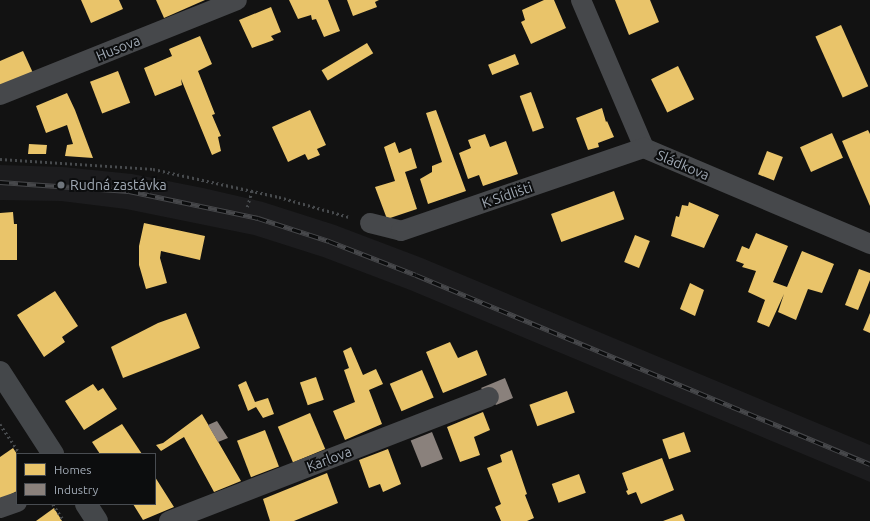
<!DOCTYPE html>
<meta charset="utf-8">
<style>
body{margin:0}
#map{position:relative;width:870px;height:521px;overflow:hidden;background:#121212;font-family:Ubuntu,sans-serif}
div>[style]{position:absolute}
.built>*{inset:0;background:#1c1c1e}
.homes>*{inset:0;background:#e9c46a;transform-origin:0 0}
.industry>*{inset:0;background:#8a817c;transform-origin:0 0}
.path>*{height:2.5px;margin-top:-1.25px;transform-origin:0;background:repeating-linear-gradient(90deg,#474a4d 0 2px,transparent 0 5px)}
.street>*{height:20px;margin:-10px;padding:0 10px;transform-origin:10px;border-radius:10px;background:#46484b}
.secondary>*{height:22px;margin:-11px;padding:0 11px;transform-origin:11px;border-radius:11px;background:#44474a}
.rail>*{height:4.5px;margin-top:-2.25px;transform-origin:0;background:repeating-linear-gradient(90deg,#0c0d0e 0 9px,#47484b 0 18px);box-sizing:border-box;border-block:1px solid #47484b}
.dots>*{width:11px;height:11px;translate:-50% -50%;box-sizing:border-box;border:2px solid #0c0d0e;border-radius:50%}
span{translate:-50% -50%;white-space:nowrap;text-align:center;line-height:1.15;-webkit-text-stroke:4px #0c0d0e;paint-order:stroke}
.street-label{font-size:14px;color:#a1aab5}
.poi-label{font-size:14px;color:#a1aab5}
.left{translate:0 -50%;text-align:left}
.legend{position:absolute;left:16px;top:453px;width:140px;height:52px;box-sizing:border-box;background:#0c0d0e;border:1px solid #484c51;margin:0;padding:5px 7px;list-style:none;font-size:12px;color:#a1aab5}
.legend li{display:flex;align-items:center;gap:8px;height:20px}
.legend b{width:20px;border:1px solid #484c51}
</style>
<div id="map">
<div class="built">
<div style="clip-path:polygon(0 165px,63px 167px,132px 174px,203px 188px,263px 202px,335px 225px,422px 258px,870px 445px,870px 482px,410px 290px,323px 257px,254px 235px,126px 209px,61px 201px,0 200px)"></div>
</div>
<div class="homes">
<div style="clip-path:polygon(81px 0,119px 0,123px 9px,91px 23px)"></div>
<div style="clip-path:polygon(156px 0,205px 0,164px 18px)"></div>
<div style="clip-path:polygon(289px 0,328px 0,340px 31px,324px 37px,316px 19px,312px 20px,311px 15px,298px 19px)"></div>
<div style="clip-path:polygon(347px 0,379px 0,375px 2px,377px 7px,353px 16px)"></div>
<div style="clip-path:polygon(544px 0,554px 0,566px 28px,531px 44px,521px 22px,525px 20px,522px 10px)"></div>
<div style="clip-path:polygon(615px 0,650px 0,659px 22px,629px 35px)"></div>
<div style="clip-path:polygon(271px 7px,281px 32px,271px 36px,274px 40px,252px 48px,239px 20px)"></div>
<div style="left:841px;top:25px;width:67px;height:28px;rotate:66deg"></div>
<div style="clip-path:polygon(200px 36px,212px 64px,198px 71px,215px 114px,212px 115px,221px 136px,218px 137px,221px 151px,212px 155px,181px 79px,182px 85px,155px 96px,144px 68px,172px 56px,169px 49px)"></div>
<div style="left:367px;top:43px;width:12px;height:53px;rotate:59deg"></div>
<div style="clip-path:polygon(23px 51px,33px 73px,0 85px,0 61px)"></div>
<div style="left:515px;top:54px;width:11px;height:29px;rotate:68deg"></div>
<div style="left:678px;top:66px;width:37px;height:30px;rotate:64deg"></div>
<div style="left:118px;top:71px;width:34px;height:30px;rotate:69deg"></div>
<div style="left:531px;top:92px;width:38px;height:12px;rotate:70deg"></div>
<div style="clip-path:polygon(67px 93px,75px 110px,93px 158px,65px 156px,67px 145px,73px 144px,67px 125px,46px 133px,36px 106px)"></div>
<div style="clip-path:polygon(602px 108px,606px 122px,607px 121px,614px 137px,598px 143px,599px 147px,588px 150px,576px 118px)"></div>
<div style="clip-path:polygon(310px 110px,326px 145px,317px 149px,320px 155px,308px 160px,305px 154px,288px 162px,272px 127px)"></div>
<div style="clip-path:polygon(436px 110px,466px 191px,428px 204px,420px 179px,432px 172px,432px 166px,442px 162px,426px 113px)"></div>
<div style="clip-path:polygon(868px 130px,870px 134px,870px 206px,842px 141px)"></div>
<div style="left:832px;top:133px;width:27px;height:35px;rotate:66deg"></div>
<div style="clip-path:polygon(485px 134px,490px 147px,506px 141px,518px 174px,483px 186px,479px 175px,468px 179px,459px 153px,471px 148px,468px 140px)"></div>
<div style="clip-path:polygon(395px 142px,399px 153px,411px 148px,417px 168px,405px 172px,417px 209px,387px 219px,375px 187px,395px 181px,384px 147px)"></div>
<div style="clip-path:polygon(29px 144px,47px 145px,46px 154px,28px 154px)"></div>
<div style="left:767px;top:151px;width:17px;height:25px;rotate:21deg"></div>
<div style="left:614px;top:191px;width:30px;height:67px;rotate:70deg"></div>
<div style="clip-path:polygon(689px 202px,719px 215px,704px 248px,671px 236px,676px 216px,679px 217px,682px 205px,688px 206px)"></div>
<div style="clip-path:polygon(13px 212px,14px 224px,17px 224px,17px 260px,0 260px,0 213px)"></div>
<div style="clip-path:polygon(144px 223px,205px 236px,200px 260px,161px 251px,160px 258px,167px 283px,146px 289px,139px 265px,139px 246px)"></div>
<div style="clip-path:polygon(756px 233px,788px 246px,773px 282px,787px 287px,802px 251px,834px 264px,822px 293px,808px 289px,796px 320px,778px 312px,784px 294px,769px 327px,757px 322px,765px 300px,748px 292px,756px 271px,742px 267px,744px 264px,736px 261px,742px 246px,749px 249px)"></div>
<div style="left:635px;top:235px;width:16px;height:29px;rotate:22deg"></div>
<div style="clip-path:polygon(859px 269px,870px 273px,870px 280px,858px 310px,845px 305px)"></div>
<div style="clip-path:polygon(690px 283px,704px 290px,695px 316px,680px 309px)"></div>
<div style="clip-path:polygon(55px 291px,78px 326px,62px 337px,65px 342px,44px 357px,17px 315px)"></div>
<div style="clip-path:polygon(186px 313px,200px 348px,123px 378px,111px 347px,158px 323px)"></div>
<div style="clip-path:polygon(870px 313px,870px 333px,863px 330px)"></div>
<div style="clip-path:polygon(450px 342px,458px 358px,477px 350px,487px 375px,443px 393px,426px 352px)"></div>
<div style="clip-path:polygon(351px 347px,363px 375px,376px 369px,383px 384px,369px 390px,382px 424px,345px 440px,333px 411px,355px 402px,344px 370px,349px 368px,343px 351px)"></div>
<div style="left:422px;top:370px;width:30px;height:35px;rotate:67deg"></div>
<div style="left:316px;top:377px;width:24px;height:17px;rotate:71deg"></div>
<div style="clip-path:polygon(246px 381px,255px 402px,268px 398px,274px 414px,263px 418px,256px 407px,248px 411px,238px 385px)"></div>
<div style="clip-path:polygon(93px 384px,98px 391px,103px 388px,117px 409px,84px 430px,65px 401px)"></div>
<div style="left:567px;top:391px;width:23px;height:40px;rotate:70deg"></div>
<div style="clip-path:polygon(483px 412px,490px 430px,474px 437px,480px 455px,460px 462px,447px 427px)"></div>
<div style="left:310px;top:413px;width:39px;height:35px;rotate:67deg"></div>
<div style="clip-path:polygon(202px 414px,241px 481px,214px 492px,184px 437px,161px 451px,156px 445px,163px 443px)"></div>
<div style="clip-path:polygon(122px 424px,142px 454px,100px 454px,92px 442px)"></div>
<div style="left:265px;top:430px;width:39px;height:30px;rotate:69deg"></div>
<div style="left:684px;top:432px;width:21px;height:23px;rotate:71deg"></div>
<div style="clip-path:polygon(13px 448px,17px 454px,17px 491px,0 500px,0 457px)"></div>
<div style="clip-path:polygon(388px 449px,401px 484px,383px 492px,380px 484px,369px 488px,359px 460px)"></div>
<div style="clip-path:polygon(512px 450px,527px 494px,525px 495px,534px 518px,527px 521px,501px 521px,495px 507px,501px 504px,487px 468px,502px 462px,500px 455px)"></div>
<div style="clip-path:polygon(662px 458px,674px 490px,641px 504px,636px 492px,628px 495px,626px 491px,628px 490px,622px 473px)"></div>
<div style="clip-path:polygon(327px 473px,338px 503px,294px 521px,270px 521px,263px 499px)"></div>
<div style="left:579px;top:474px;width:20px;height:29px;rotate:70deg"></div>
<div style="clip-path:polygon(155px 477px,174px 507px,143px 520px,133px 504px,155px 504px)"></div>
<div style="clip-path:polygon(54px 508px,62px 521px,36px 521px)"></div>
<div style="clip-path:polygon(682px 514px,685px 521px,663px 521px)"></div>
</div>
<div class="industry">
<div style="clip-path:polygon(505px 378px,513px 398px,496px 405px,481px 388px)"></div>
<div style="clip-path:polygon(217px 421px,228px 438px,218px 442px,208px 425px)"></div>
<div style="left:432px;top:432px;width:29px;height:23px;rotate:68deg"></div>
</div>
<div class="path">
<div style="left:0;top:159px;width:153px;rotate:3.7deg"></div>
<div style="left:153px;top:169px;width:129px;rotate:12.5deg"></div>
<div style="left:279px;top:197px;width:73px;rotate:15.9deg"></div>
<div style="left:247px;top:207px;width:17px;rotate:-73deg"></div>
<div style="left:0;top:424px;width:36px;rotate:56deg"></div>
<div style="left:53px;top:504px;width:20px;rotate:57deg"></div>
</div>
<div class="street">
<div style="left:581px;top:0;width:161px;rotate:66.9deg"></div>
<div style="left:644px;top:148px;width:246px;rotate:23deg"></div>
<div style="left:0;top:95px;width:255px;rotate:-21.8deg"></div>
<div style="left:370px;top:223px;width:32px;rotate:14deg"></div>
<div style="left:401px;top:231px;width:257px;rotate:-18.9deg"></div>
<div style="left:0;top:508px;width:18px;rotate:-19deg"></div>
<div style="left:169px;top:521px;width:343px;rotate:-21.2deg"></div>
</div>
<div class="secondary">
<div style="left:0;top:372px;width:98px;rotate:57.1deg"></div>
<div style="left:86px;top:504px;width:20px;rotate:57deg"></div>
</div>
<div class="rail">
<div style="left:0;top:182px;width:129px;rotate:4deg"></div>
<div style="left:129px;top:191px;width:132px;rotate:11.8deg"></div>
<div style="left:258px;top:218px;width:75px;rotate:17.9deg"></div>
<div style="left:329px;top:241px;width:93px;rotate:21.3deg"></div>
<div style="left:416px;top:275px;width:492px;rotate:22.6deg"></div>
</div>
<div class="dots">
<div style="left:61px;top:185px;background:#6f757c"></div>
</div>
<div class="street-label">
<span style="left:118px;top:48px;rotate:-22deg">Husova</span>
<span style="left:683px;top:165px;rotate:23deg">Sládkova</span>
<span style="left:507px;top:195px;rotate:-19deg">K Sídlišti</span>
<span style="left:329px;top:459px;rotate:-21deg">Karlova</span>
</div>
<div class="poi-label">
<span class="left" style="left:70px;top:185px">Rudná zastávka</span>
</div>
<ul class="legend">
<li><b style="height:11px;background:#e9c46a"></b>Homes</li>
<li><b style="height:11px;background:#8a817c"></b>Industry</li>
</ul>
</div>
